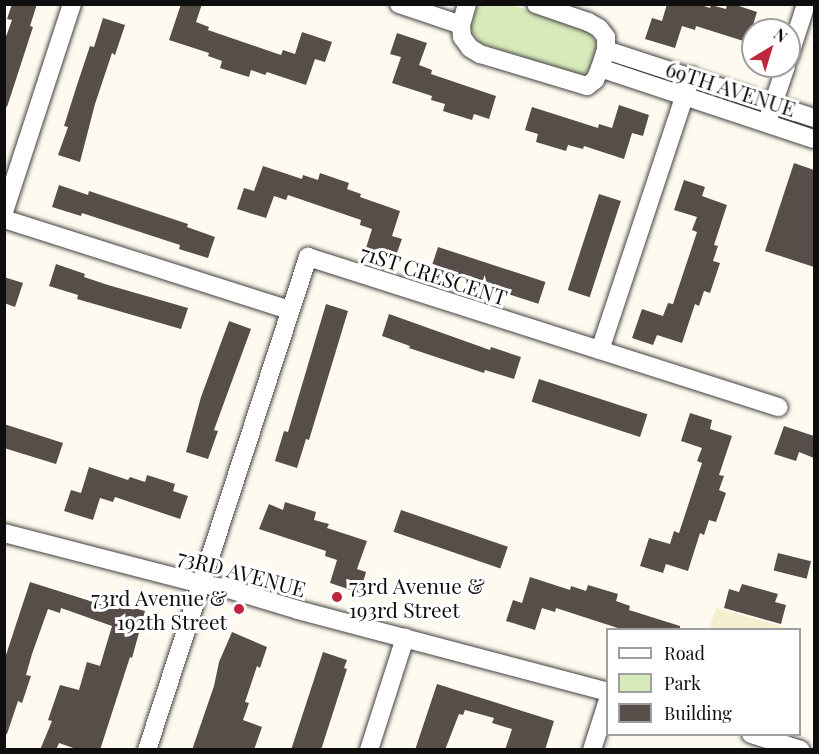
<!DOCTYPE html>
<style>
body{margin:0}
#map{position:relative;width:819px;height:754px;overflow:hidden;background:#fffaef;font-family:"Playfair Display",serif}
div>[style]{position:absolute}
.farmland>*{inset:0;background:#f5eecf}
.green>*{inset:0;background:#d7eab9}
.building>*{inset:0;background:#574e4a;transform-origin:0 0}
.roads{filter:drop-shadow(0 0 2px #414141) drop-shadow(0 0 2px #414141)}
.minor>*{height:18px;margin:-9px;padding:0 9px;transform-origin:9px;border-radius:9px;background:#fff}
.dots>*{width:16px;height:16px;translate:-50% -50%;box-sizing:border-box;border:3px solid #fff;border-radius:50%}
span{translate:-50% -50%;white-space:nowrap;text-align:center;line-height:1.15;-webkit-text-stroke:6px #fff;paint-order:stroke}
.street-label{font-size:21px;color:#0e0e0e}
.poi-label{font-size:21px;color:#0e0e0e}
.left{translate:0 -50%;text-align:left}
.right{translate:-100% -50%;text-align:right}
.frame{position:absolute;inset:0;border:6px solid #0e0e0e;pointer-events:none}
.legend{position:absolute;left:606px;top:628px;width:195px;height:108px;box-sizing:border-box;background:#fff;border:2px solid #9f9f9f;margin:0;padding:8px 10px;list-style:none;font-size:18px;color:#0e0e0e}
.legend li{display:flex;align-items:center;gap:12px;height:30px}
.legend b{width:30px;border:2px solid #9f9f9f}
.north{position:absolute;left:741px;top:18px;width:60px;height:60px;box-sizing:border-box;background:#fff;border:2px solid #9f9f9f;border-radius:50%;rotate:38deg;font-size:16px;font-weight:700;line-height:24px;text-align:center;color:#0e0e0e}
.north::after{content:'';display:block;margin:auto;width:21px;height:27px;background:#bf253c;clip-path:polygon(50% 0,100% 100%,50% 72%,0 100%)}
</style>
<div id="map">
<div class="farmland">
<div style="clip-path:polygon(716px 608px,790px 629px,709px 629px)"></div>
</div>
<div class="green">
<div style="clip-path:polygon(481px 5px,512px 5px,588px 30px,599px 47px,592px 66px,581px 76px,480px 43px,470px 28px,477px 7px)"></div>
</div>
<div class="building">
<div style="clip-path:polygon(12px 4px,37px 4px,30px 26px,33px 27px,7px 107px,4px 106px,4px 42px,12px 20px,7px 19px)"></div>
<div style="clip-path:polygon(181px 4px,202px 4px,196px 22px,209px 27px,208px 30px,281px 55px,283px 50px,295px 54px,302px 32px,332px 42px,325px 62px,315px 59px,306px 85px,267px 72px,265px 75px,251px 70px,249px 77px,220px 68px,222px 61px,208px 56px,209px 53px,169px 40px)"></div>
<div style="clip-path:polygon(667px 4px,698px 4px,710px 8px,711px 5px,726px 9px,727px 4px,733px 4px,757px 12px,753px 25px,753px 44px,696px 26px,695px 30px,682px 26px,675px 48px,645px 39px,652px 18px,662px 21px)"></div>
<div style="clip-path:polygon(103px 18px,125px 25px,115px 55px,112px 53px,95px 104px,80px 162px,58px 155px,68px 127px,64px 126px,77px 85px,90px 46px,94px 47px)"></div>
<div style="clip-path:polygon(397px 33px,427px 43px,419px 65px,432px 70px,431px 74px,496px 96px,489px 119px,474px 114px,472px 120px,443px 111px,445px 104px,431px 100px,432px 96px,392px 83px,401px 57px,390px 54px)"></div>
<div style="clip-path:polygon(619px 105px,649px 115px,643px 136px,632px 133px,624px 159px,584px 146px,583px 149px,568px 145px,566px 151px,536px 142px,538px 134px,525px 130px,532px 107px,598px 128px,599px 124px,612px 128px)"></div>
<div style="clip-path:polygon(794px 163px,814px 170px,814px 267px,765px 251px)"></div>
<div style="clip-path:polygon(263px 166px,302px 179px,303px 175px,318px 180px,320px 173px,349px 183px,347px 189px,361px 194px,360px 197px,400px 211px,392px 236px,402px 239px,394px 261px,365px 251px,372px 229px,360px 225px,361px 220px,288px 195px,286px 200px,274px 196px,266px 218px,237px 209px,244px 188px,254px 191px)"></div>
<div style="clip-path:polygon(684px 180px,705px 187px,702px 196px,727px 205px,714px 245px,718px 246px,713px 261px,720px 263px,710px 293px,704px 291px,699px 306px,695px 304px,682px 343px,657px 335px,653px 345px,632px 338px,642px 309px,663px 316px,668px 303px,673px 304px,697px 232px,692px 230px,697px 217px,674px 210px)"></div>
<div style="clip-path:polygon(59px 185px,88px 195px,89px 191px,188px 224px,187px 227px,215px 237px,208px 258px,179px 249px,180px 245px,82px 213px,81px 216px,52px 207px)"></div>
<div style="left:599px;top:194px;width:23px;height:101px;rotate:18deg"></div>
<div style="left:438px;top:247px;width:113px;height:23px;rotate:18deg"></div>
<div style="clip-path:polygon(56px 264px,85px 274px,84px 277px,108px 285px,188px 308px,181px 329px,77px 299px,78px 295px,49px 286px)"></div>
<div style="clip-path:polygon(4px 277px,23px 283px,15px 307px,4px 303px)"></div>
<div style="clip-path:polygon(326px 304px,348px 311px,309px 440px,306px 439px,297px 468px,275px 461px,284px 431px,288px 432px)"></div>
<div style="clip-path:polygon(389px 314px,490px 350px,491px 347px,521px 357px,514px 379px,485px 370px,484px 373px,409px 348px,410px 346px,382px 336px)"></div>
<div style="clip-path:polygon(229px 321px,251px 329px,214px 430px,218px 431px,208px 459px,186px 452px,201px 397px)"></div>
<div style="left:539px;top:379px;width:114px;height:24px;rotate:18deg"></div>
<div style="clip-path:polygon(690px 413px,712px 420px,710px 429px,732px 436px,719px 475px,724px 476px,719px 490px,726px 493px,716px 522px,709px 520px,704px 535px,700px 533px,688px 571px,666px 564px,663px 573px,640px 566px,649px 538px,670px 544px,674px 531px,679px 533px,702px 463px,697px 461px,702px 448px,681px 441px)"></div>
<div style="clip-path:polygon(4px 424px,63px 443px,56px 464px,4px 448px)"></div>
<div style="clip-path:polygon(784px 426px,814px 436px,814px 458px,799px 452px,796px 461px,774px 454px)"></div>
<div style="clip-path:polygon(89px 467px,128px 480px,130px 477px,145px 482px,147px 475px,175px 484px,173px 491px,188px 496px,180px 519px,115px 497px,113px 502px,100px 498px,93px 520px,64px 511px,71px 490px,81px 493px)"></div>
<div style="clip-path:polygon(285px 502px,316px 512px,314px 520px,329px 524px,327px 528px,367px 541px,357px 569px,366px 572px,360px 593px,330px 583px,337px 560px,325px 556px,326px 551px,259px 529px,269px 504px,283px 510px)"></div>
<div style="left:401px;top:510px;width:113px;height:23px;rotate:19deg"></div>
<div style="left:778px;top:553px;width:34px;height:18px;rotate:14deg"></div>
<div style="clip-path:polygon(530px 577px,570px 590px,571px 586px,586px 591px,588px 585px,618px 594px,616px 601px,630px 606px,629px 610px,680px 626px,680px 630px,624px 630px,556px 608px,555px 612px,542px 608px,535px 630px,506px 621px,513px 600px,522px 603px)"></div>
<div style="clip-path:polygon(30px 582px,106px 606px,119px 609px,120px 604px,145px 611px,132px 658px,130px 657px,100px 750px,79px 750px,59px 743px,56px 750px,40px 750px,52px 721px,48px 720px,60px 685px,79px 690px,87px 662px,100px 666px,112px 626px,61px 608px,60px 613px,48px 609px,32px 654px,26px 675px,31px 676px,22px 703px,18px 701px,7px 734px,4px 734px,4px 661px)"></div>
<div style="clip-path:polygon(742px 584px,778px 594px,775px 602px,786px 605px,781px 624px,724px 608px,729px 589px,739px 592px)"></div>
<div style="clip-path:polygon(232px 632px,267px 647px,260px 668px,257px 666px,245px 702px,249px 703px,243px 720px,262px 727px,254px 750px,192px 750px,214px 686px,219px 662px)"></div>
<div style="clip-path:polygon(323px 652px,347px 660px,344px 668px,347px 669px,321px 750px,291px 750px)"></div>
<div style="clip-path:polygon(437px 684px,554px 721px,545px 750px,505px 750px,512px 729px,492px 723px,494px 718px,465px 710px,463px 715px,459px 714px,445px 750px,415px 750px)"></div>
</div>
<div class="roads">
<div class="minor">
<div style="left:399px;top:4px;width:65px;rotate:18.7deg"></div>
<div style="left:467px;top:4px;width:22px;rotate:106deg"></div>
<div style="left:461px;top:25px;width:12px;rotate:85deg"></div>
<div style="left:462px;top:37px;width:14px;rotate:54deg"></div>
<div style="left:470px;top:48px;width:12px;rotate:31deg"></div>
<div style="left:480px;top:54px;width:112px;rotate:16.7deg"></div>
<div style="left:587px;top:86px;width:10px;rotate:-37deg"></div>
<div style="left:595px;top:80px;width:13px;rotate:-67deg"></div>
<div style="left:600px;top:68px;width:19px;rotate:-72deg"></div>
<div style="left:606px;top:50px;width:13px;rotate:-90deg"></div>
<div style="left:606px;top:37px;width:11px;rotate:-128deg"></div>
<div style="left:599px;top:28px;width:13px;rotate:-151deg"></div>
<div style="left:588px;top:22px;width:55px;rotate:-160.9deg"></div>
<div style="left:606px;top:50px;width:219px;rotate:18.1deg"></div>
<div style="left:789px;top:57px;width:56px;rotate:-72.2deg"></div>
<div style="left:600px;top:68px;width:225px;rotate:18.4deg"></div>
<div style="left:769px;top:116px;width:53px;rotate:-71.2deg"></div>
<div style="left:4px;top:212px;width:219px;rotate:-71.9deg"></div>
<div style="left:4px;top:219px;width:300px;rotate:17.7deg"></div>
<div style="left:600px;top:350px;width:289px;rotate:-71.6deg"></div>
<div style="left:4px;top:533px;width:203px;rotate:14.5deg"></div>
<div style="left:201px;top:584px;width:27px;rotate:10deg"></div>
<div style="left:228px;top:589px;width:73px;rotate:16.7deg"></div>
<div style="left:298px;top:610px;width:321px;rotate:14.8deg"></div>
<div style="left:751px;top:734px;width:52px;rotate:17.7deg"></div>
<div style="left:147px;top:750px;width:519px;rotate:-71.91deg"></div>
<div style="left:308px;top:257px;width:494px;rotate:17.7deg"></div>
<div style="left:369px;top:750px;width:118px;rotate:-72.2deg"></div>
<div style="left:592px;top:750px;width:52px;rotate:-72.3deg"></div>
</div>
</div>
<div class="dots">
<div style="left:337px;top:597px;background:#bf253c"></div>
<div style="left:239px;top:609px;background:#bf253c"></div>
</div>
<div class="street-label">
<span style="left:731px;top:88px;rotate:18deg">69TH AVENUE</span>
<span style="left:434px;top:274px;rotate:18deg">71ST CRESCENT</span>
<span style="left:242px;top:572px;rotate:15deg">73RD AVENUE</span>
</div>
<div class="poi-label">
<span class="left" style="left:349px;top:597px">73rd Avenue &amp;<br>193rd Street</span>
<span class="right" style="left:227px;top:609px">73rd Avenue &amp;<br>192th Street</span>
</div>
<div class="frame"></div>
<ul class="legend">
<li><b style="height:8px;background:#fff"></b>Road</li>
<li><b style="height:16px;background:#d7eab9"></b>Park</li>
<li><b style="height:16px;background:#574e4a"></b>Building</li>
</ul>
<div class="north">N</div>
</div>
